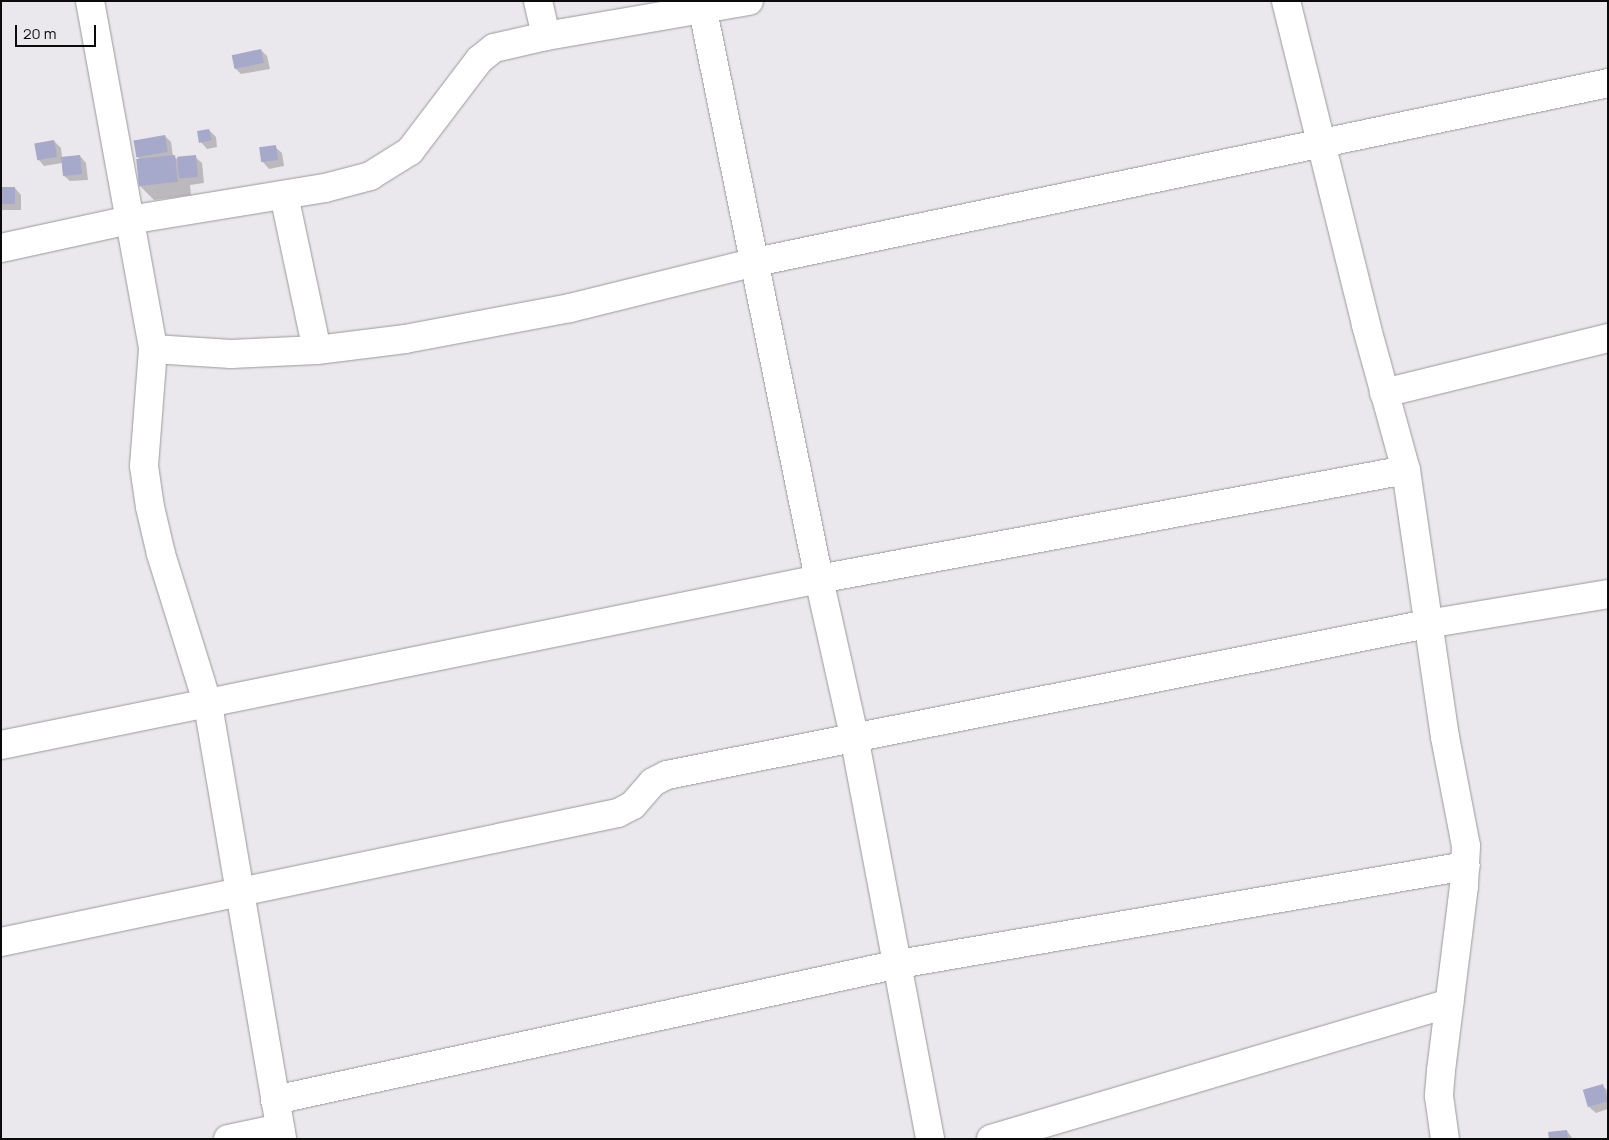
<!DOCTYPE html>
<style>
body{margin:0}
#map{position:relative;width:1609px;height:1140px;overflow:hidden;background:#eae8ec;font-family:Manrope,sans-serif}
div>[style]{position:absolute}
.shadow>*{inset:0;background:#0003}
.building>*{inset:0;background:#a6a9c9;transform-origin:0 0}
.roads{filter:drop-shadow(0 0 1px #99989b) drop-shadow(0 0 1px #99989b)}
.minor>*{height:28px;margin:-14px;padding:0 14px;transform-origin:14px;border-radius:14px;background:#fff}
span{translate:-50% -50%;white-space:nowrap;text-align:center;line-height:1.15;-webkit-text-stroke:5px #eae8ec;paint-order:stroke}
.frame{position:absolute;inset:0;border:2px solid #0c0b0c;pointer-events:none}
.scale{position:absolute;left:15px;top:25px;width:81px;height:22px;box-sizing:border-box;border:2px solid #0c0b0c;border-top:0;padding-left:6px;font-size:15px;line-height:18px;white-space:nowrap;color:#0c0b0c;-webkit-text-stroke:4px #eae8ec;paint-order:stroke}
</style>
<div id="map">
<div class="shadow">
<div style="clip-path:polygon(261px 50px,267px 56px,270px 69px,241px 74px,234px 67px)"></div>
<div style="clip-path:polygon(209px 130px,216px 137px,217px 147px,207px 149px,201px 142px)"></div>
<div style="clip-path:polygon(165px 136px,171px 142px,173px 156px,177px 159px,195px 157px,202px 163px,204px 183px,190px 185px,191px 195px,154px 200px,140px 186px,141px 160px,136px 156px)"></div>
<div style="clip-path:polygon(54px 141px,61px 148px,62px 157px,80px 156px,86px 163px,88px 180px,70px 181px,63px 175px,62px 163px,44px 166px,38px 159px)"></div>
<div style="clip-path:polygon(275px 147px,282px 153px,284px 166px,269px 169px,263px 162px)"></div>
<div style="clip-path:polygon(15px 188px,21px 195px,21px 210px,1px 210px,1px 189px)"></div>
<div style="clip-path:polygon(1602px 1085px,1608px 1091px,1608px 1109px,1596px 1113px,1589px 1107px)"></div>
<div style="clip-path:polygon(1567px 1131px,1573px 1139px,1550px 1139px)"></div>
</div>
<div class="building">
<div style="left:261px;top:49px;width:14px;height:30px;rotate:78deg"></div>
<div style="clip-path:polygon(209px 129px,212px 140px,199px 143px,197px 131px)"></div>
<div style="left:165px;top:135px;width:17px;height:32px;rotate:80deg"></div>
<div style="left:54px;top:140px;width:17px;height:20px;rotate:80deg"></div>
<div style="left:276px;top:145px;width:15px;height:17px;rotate:82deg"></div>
<div style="left:80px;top:155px;width:19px;height:19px;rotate:84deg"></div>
<div style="left:175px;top:155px;width:27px;height:39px;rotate:84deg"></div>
<div style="left:196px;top:155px;width:22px;height:19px;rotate:85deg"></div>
<div style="left:1px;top:187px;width:14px;height:17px"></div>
<div style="left:1603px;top:1084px;width:18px;height:21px;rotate:74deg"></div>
<div style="clip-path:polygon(1567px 1130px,1568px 1139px,1549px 1139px,1548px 1132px)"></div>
</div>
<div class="roads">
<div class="minor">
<div style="left:90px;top:1px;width:354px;rotate:79.7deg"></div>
<div style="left:153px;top:349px;width:117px;rotate:94.4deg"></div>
<div style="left:144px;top:466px;width:41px;rotate:81.7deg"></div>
<div style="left:150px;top:507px;width:48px;rotate:76.8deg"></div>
<div style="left:161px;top:554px;width:158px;rotate:72.7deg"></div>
<div style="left:208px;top:705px;width:440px;rotate:80.3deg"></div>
<div style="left:538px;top:1px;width:36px;rotate:77deg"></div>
<div style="left:701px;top:1px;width:590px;rotate:78.46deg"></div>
<div style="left:819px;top:579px;width:161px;rotate:77.4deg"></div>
<div style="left:854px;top:736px;width:410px;rotate:79.3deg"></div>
<div style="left:1286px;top:1px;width:334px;rotate:76.1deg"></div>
<div style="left:1366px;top:325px;width:150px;rotate:74.6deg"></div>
<div style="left:1406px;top:470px;width:270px;rotate:81.7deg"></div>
<div style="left:1445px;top:737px;width:111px;rotate:79.1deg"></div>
<div style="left:1466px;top:846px;width:40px;rotate:92.9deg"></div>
<div style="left:1464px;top:886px;width:186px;rotate:97.1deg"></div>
<div style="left:1441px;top:1071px;width:25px;rotate:95deg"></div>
<div style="left:1439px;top:1096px;width:43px;rotate:82.1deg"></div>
<div style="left:284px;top:195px;width:158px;rotate:78deg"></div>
<div style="left:1px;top:248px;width:131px;rotate:-12.3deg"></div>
<div style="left:129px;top:220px;width:199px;rotate:-9.3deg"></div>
<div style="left:325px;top:188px;width:47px;rotate:-14.9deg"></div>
<div style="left:370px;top:176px;width:47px;rotate:-32deg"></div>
<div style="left:410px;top:151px;width:114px;rotate:-52.8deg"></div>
<div style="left:479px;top:60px;width:19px;rotate:-39deg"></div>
<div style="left:494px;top:48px;width:53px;rotate:-13deg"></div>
<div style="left:546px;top:36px;width:206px;rotate:-9.8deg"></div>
<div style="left:153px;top:349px;width:78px;rotate:3.7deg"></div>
<div style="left:231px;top:354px;width:86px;rotate:-2.7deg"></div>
<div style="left:317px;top:350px;width:89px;rotate:-7.1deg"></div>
<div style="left:405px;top:339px;width:168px;rotate:-10.6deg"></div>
<div style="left:570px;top:308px;width:192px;rotate:-13.9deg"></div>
<div style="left:756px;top:262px;width:871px;rotate:-11.86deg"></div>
<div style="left:1384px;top:393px;width:231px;rotate:-13.8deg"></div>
<div style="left:1px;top:745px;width:835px;rotate:-11.47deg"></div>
<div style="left:819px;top:579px;width:597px;rotate:-10.52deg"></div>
<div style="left:1px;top:942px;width:630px;rotate:-11.81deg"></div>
<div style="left:618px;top:813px;width:17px;rotate:-28deg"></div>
<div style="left:633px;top:805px;width:30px;rotate:-49deg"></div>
<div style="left:653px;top:782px;width:16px;rotate:-27deg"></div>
<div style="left:667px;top:775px;width:775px;rotate:-11.24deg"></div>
<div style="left:1427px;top:624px;width:183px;rotate:-9.4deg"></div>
<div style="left:275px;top:1100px;width:639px;rotate:-12.3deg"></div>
<div style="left:899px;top:964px;width:575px;rotate:-9.81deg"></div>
<div style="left:228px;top:1139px;width:53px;rotate:-11.9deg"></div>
<div style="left:991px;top:1139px;width:478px;rotate:-16.5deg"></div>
</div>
</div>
<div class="frame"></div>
<div class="scale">20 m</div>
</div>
